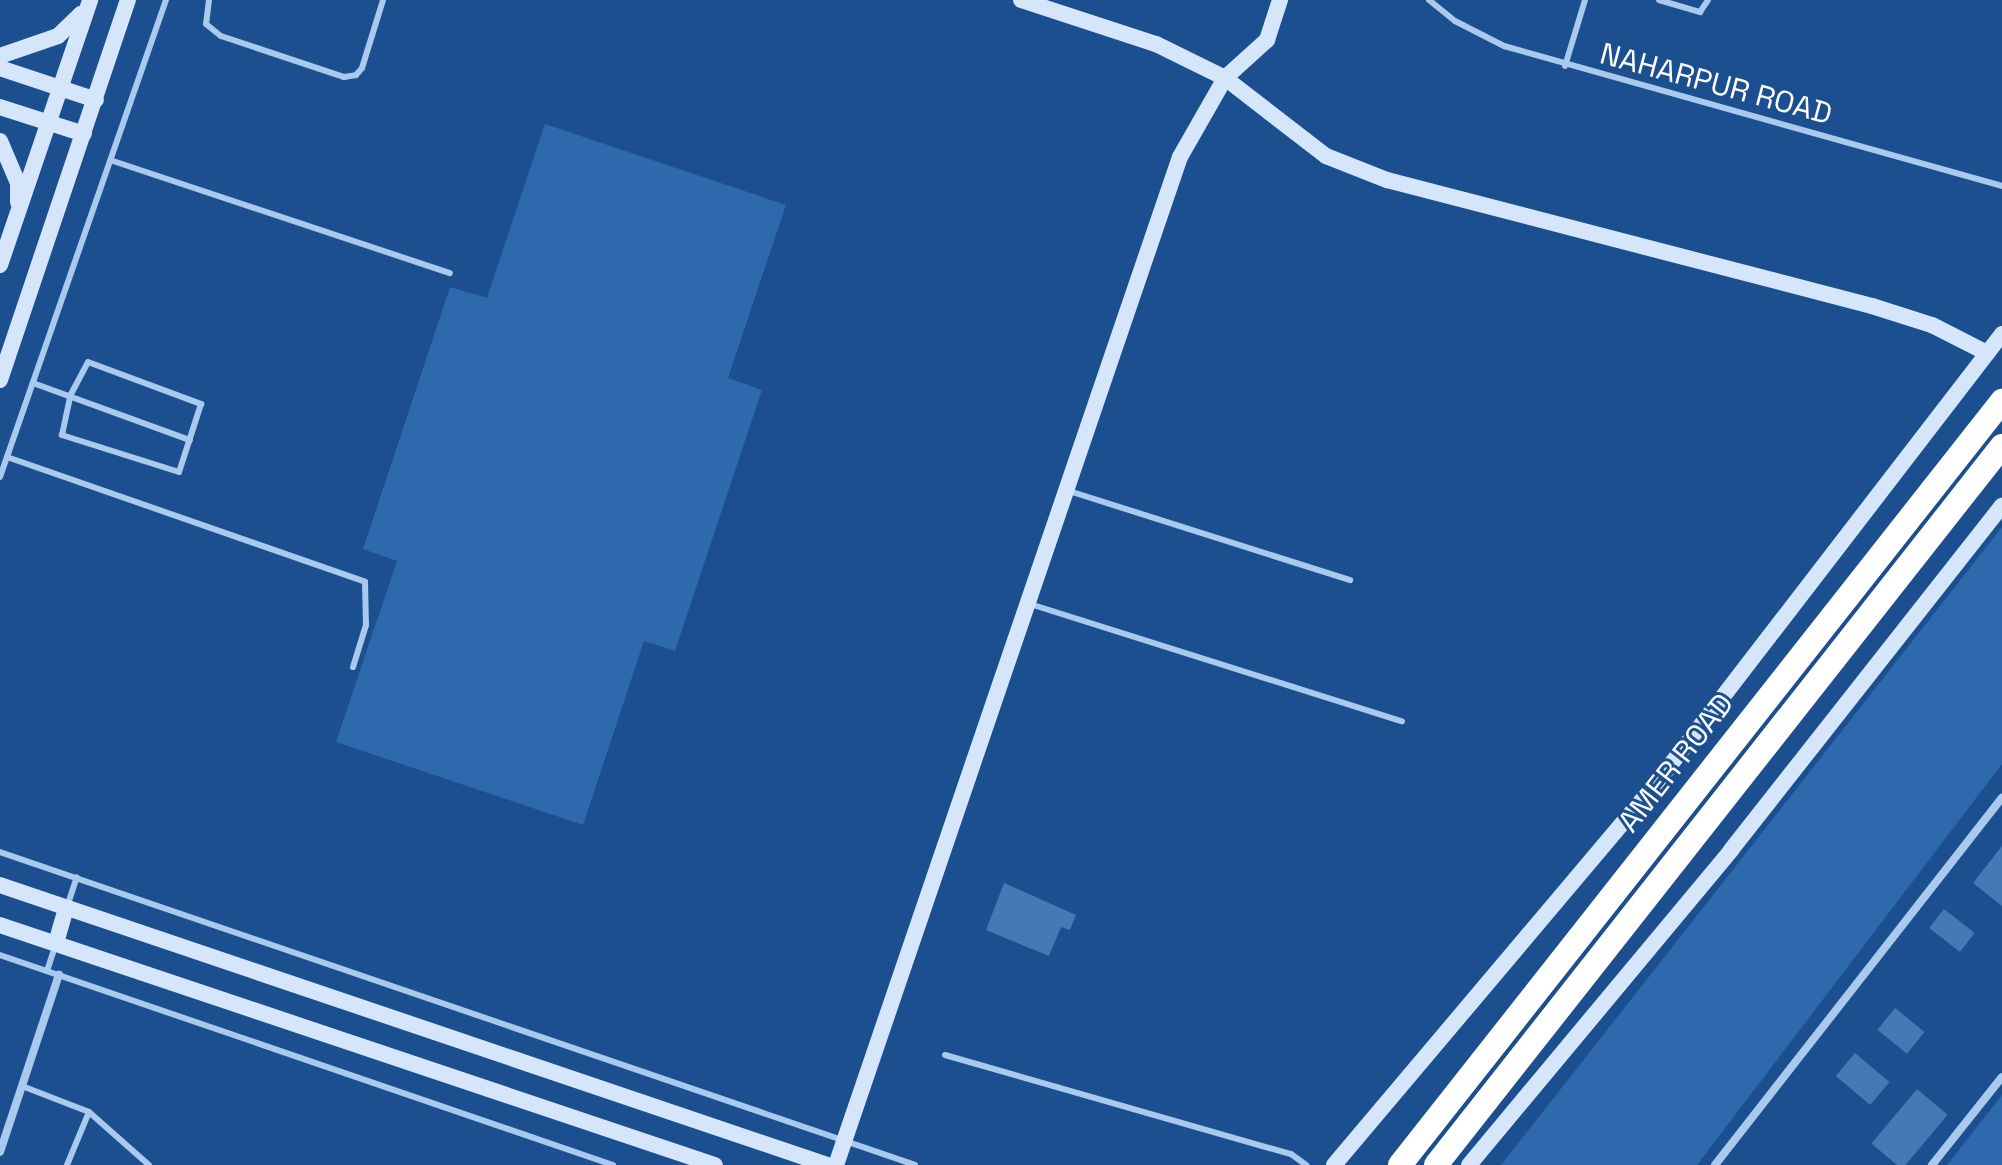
<!DOCTYPE html>
<style>
body{margin:0}
#map{position:relative;width:2002px;height:1165px;overflow:hidden;background:#1b4f8f;font-family:"Space Grotesk",sans-serif}
div>[style]{position:absolute}
.green>*{inset:0;background:#2e69ad}
.building>*{inset:0;background:#4478b7;transform-origin:0 0}
.lane>*{height:6px;margin:-3px;padding:0 3px;transform-origin:3px;border-radius:3px;background:#a9c9ee}
.street>*{height:8px;margin:-4px;padding:0 4px;transform-origin:4px;border-radius:4px;background:#a9c9ee}
.secondary>*{height:16px;margin:-8px;padding:0 8px;transform-origin:8px;border-radius:8px;background:#d6e6fa}
.highway>*{height:24px;margin:-12px;padding:0 12px;transform-origin:12px;border-radius:12px;background:#fff}
span{translate:-50% -50%;white-space:nowrap;text-align:center;line-height:1.15;-webkit-text-stroke:6px #1b4f8f;paint-order:stroke}
.street-label{font-size:30px;color:#fff}
</style>
<div id="map">
<div class="green">
<div style="clip-path:polygon(545px 124px,786px 205px,728px 378px,762px 390px,675px 651px,644px 641px,583px 825px,336px 742px,397px 561px,363px 549px,450px 287px,487px 298px)"></div>
<div style="clip-path:polygon(2002px 527px,2002px 764px,1697px 1165px,1501px 1165px)"></div>
<div style="clip-path:polygon(2002px 1095px,2002px 1165px,1947px 1165px)"></div>
</div>
<div class="building">
<div style="clip-path:polygon(2002px 846px,2002px 906px,1973px 883px)"></div>
<div style="clip-path:polygon(1004px 883px,1076px 915px,1070px 930px,1061px 927px,1049px 956px,986px 930px)"></div>
<div style="left:1944px;top:909px;width:39px;height:24px;rotate:38deg"></div>
<div style="left:1895px;top:1008px;width:38px;height:28px;rotate:39deg"></div>
<div style="left:1855px;top:1053px;width:45px;height:30px;rotate:40deg"></div>
<div style="left:1917px;top:1089px;width:40px;height:71px;rotate:40deg"></div>
</div>
<div class="lane">
<div style="left:209px;top:0;width:24px;rotate:97deg"></div>
<div style="left:206px;top:24px;width:19px;rotate:39deg"></div>
<div style="left:221px;top:36px;width:130px;rotate:18.4deg"></div>
<div style="left:344px;top:77px;width:12px;rotate:-9deg"></div>
<div style="left:356px;top:75px;width:9px;rotate:-49deg"></div>
<div style="left:362px;top:68px;width:71px;rotate:-72.8deg"></div>
<div style="left:1429px;top:0;width:33px;rotate:39deg"></div>
<div style="left:1455px;top:21px;width:55px;rotate:27deg"></div>
<div style="left:1504px;top:46px;width:517px;rotate:15.7deg"></div>
<div style="left:1659px;top:0;width:43px;rotate:16.3deg"></div>
<div style="left:1700px;top:12px;width:14px;rotate:-56deg"></div>
<div style="left:1565px;top:66px;width:69px;rotate:-73.1deg"></div>
<div style="left:113px;top:161px;width:355px;rotate:18.4deg"></div>
<div style="left:88px;top:362px;width:121px;rotate:20.4deg"></div>
<div style="left:201px;top:404px;width:71px;rotate:107.9deg"></div>
<div style="left:179px;top:472px;width:123px;rotate:-162.5deg"></div>
<div style="left:62px;top:435px;width:40px;rotate:-78deg"></div>
<div style="left:70px;top:396px;width:38px;rotate:-62deg"></div>
<div style="left:33px;top:383px;width:167px;rotate:20deg"></div>
<div style="left:7px;top:457px;width:379px;rotate:19.2deg"></div>
<div style="left:365px;top:582px;width:43px;rotate:88.7deg"></div>
<div style="left:366px;top:625px;width:44px;rotate:107.2deg"></div>
<div style="left:0;top:477px;width:505px;rotate:-70.81deg"></div>
<div style="left:1069px;top:491px;width:295px;rotate:17.6deg"></div>
<div style="left:1030px;top:604px;width:390px;rotate:17.5deg"></div>
<div style="left:0;top:852px;width:967px;rotate:18.88deg"></div>
<div style="left:68px;top:904px;width:28px;rotate:-72deg"></div>
<div style="left:0;top:955px;width:648px;rotate:18.91deg"></div>
<div style="left:47px;top:971px;width:25px;rotate:-72deg"></div>
<div style="left:945px;top:1055px;width:360px;rotate:16deg"></div>
<div style="left:1291px;top:1154px;width:19px;rotate:36deg"></div>
<div style="left:22px;top:1086px;width:72px;rotate:21.2deg"></div>
<div style="left:89px;top:1112px;width:80px;rotate:41.5deg"></div>
<div style="left:67px;top:1165px;width:57px;rotate:-67.5deg"></div>
</div>
<div class="street">
<div style="left:0;top:1152px;width:187px;rotate:-71.6deg"></div>
<div style="left:1715px;top:1165px;width:466px;rotate:-52deg"></div>
<div style="left:1932px;top:1165px;width:112px;rotate:-51.5deg"></div>
</div>
<div class="secondary">
<div style="left:1021px;top:0;width:142px;rotate:18.1deg"></div>
<div style="left:1156px;top:44px;width:77px;rotate:26.2deg"></div>
<div style="left:1225px;top:78px;width:128px;rotate:37.7deg"></div>
<div style="left:1326px;top:156px;width:66px;rotate:21.5deg"></div>
<div style="left:1387px;top:180px;width:501px;rotate:14.56deg"></div>
<div style="left:1872px;top:306px;width:63px;rotate:17.6deg"></div>
<div style="left:1932px;top:325px;width:62px;rotate:27deg"></div>
<div style="left:0;top:56px;width:61px;rotate:-19deg"></div>
<div style="left:58px;top:36px;width:32px;rotate:-44deg"></div>
<div style="left:0;top:68px;width:101px;rotate:18.4deg"></div>
<div style="left:0;top:107px;width:88px;rotate:17.8deg"></div>
<div style="left:0;top:141px;width:46px;rotate:66.8deg"></div>
<div style="left:18px;top:183px;width:19px;rotate:90deg"></div>
<div style="left:0;top:265px;width:280px;rotate:-71.2deg"></div>
<div style="left:0;top:380px;width:401px;rotate:-71.4deg"></div>
<div style="left:0;top:885px;width:873px;rotate:18.7deg"></div>
<div style="left:0;top:925px;width:754px;rotate:18.56deg"></div>
<div style="left:56px;top:943px;width:36px;rotate:-74deg"></div>
<div style="left:836px;top:1165px;width:1065px;rotate:-71.16deg"></div>
<div style="left:1180px;top:157px;width:91px;rotate:-60.3deg"></div>
<div style="left:1225px;top:78px;width:57px;rotate:-42.1deg"></div>
<div style="left:1267px;top:40px;width:42px;rotate:-72deg"></div>
<div style="left:1334px;top:1165px;width:502px;rotate:-49.84deg"></div>
<div style="left:1658px;top:781px;width:564px;rotate:-52.42deg"></div>
<div style="left:1469px;top:1165px;width:410px;rotate:-50.2deg"></div>
<div style="left:1731px;top:850px;width:438px;rotate:-51.8deg"></div>
</div>
<div class="highway">
<div style="left:1400px;top:1165px;width:973px;rotate:-51.76deg"></div>
<div style="left:1436px;top:1165px;width:915px;rotate:-51.79deg"></div>
</div>
<div class="street-label">
<span style="left:1716px;top:84px;rotate:15deg">NAHARPUR ROAD</span>
<span style="left:1676px;top:763px;rotate:-52deg">AMER ROAD</span>
</div>
</div>
